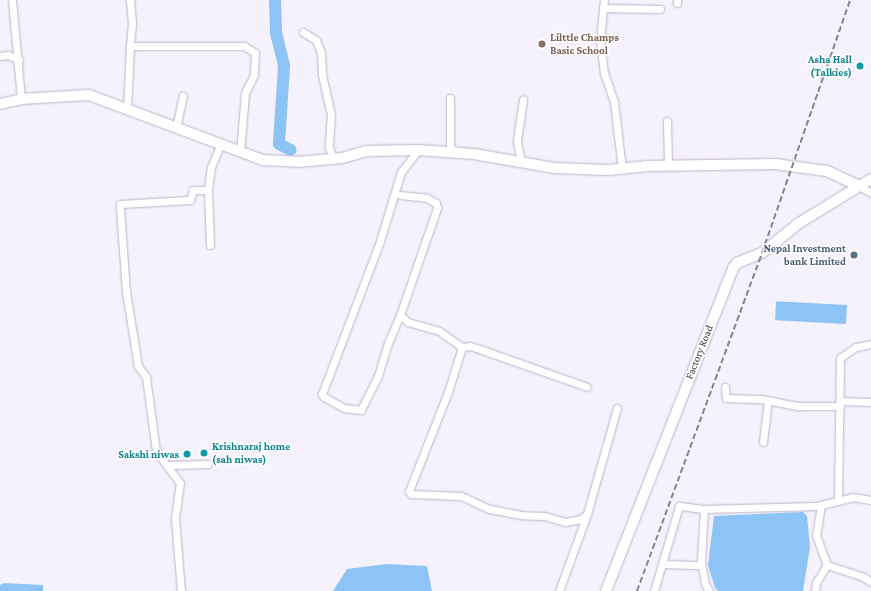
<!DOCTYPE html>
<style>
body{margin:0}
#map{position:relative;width:871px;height:591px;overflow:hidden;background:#f6f2fd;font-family:"Crimson Pro",serif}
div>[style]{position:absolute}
.water>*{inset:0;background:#8dc4f5;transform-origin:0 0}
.river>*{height:12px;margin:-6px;padding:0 6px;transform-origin:6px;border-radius:6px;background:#8dc4f5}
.roads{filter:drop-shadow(0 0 1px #beb3ce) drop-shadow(0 0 1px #beb3ce)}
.street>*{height:7px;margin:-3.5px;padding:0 3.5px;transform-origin:3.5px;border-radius:3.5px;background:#fff}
.secondary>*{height:10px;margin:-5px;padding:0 5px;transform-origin:5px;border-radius:5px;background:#fff}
.rail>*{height:2px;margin-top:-1px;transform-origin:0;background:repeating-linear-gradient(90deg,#86828d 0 6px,transparent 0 9px)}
.dots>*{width:11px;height:11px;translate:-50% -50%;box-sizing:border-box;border:2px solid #fff;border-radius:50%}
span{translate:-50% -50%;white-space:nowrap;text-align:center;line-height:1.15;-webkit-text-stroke:3px #fff;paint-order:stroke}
.education-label{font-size:11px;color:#785e54;font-weight:700}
.left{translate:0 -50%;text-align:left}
.culture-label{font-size:11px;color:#0d838f;font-weight:700}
.right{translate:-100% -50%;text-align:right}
.service-label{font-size:11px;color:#4e5e75;font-weight:700}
.street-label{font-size:11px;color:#37323d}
</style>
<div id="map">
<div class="water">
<div style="left:847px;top:305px;width:19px;height:71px;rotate:93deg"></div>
<div style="clip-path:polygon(803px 512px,807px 516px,810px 547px,803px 591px,718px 591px,715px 588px,708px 565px,714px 516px)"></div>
<div style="clip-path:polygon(387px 564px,427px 566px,432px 591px,333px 591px,347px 569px)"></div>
<div style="clip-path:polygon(4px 583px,43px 585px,43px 591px,0 591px,0 585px)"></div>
</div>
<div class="river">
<div style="left:275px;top:0;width:33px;rotate:88deg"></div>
<div style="left:276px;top:33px;width:34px;rotate:76deg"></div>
<div style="left:284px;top:66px;width:78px;rotate:93.7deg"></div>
<div style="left:279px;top:144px;width:13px;rotate:27deg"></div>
</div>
<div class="roads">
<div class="street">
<div style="left:12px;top:0;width:99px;rotate:84.8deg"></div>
<div style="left:130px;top:0;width:23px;rotate:85deg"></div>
<div style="left:132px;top:23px;width:23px;rotate:95deg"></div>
<div style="left:604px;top:0;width:41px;rotate:95.6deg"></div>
<div style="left:600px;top:41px;width:32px;rotate:83deg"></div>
<div style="left:604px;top:73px;width:31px;rotate:71deg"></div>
<div style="left:614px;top:102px;width:67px;rotate:83.2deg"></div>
<div style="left:677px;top:3px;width:3px;rotate:-90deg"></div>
<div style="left:603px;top:8px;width:57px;rotate:1deg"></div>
<div style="left:303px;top:32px;width:15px;rotate:32deg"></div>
<div style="left:316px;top:40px;width:14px;rotate:69deg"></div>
<div style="left:321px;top:53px;width:22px;rotate:87deg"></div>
<div style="left:322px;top:75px;width:41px;rotate:77.3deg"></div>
<div style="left:331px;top:115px;width:32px;rotate:94deg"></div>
<div style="left:329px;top:147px;width:13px;rotate:72deg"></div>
<div style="left:0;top:56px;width:8px;rotate:-7deg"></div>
<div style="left:8px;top:55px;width:12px;rotate:24deg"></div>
<div style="left:450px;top:98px;width:49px;rotate:90deg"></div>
<div style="left:450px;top:147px;width:9px;rotate:41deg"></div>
<div style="left:127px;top:109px;width:63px;rotate:-87.3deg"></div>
<div style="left:130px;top:46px;width:114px"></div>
<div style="left:244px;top:46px;width:13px;rotate:32deg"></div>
<div style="left:255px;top:53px;width:22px;rotate:93deg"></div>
<div style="left:254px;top:75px;width:20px;rotate:117deg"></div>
<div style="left:245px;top:93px;width:59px;rotate:94.8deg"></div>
<div style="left:667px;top:121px;width:44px;rotate:88.7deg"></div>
<div style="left:176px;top:128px;width:33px;rotate:-78deg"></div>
<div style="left:521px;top:162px;width:21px;rotate:-101deg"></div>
<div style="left:517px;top:141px;width:42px;rotate:-81.9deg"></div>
<div style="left:859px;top:186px;width:14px;rotate:30deg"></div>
<div style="left:400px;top:195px;width:27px;rotate:6deg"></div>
<div style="left:427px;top:198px;width:10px;rotate:29deg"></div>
<div style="left:436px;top:203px;width:5px;rotate:79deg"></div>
<div style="left:437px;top:208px;width:113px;rotate:109.1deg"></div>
<div style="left:400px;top:315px;width:11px;rotate:41deg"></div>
<div style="left:408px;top:322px;width:32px;rotate:16deg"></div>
<div style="left:439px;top:331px;width:28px;rotate:35deg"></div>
<div style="left:210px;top:245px;width:55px;rotate:-92.1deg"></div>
<div style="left:208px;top:190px;width:23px;rotate:-83deg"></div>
<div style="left:211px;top:167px;width:23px;rotate:-67deg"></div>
<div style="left:400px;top:315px;width:30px;rotate:113deg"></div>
<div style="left:388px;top:343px;width:37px;rotate:107deg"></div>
<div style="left:377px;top:378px;width:36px;rotate:117deg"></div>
<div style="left:361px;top:410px;width:17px;rotate:-173deg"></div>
<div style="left:344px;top:408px;width:23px;rotate:-151deg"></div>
<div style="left:324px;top:397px;width:4px;rotate:-124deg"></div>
<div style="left:322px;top:394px;width:164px;rotate:-69.2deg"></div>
<div style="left:380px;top:241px;width:72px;rotate:-73.1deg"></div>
<div style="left:401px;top:172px;width:28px;rotate:-52deg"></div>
<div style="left:725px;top:387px;width:11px;rotate:85deg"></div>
<div style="left:726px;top:398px;width:35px;rotate:2deg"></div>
<div style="left:761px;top:399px;width:38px;rotate:11deg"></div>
<div style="left:798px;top:406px;width:42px"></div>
<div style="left:840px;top:401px;width:31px;rotate:2deg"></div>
<div style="left:763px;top:442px;width:42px;rotate:-83.2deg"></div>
<div style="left:167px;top:465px;width:41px;rotate:-1.4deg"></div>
<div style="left:838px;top:501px;width:143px;rotate:-89.2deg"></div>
<div style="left:840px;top:358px;width:19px;rotate:-35deg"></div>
<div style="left:856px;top:347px;width:15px;rotate:-11deg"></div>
<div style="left:821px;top:505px;width:30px;rotate:99deg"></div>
<div style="left:816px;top:535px;width:32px;rotate:70deg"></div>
<div style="left:704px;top:509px;width:52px;rotate:93.3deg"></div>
<div style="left:701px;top:561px;width:23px;rotate:80deg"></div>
<div style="left:705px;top:584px;width:8px;rotate:60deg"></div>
<div style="left:587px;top:514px;width:8px;rotate:140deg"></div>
<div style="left:581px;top:519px;width:16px;rotate:169deg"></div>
<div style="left:565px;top:522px;width:22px;rotate:-164deg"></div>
<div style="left:544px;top:516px;width:23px;rotate:-178deg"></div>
<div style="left:521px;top:515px;width:33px;rotate:-169deg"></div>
<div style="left:489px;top:509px;width:31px;rotate:-155deg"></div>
<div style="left:461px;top:496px;width:50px;rotate:-177.7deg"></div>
<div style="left:411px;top:494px;width:4px;rotate:-124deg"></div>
<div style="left:409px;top:491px;width:106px;rotate:-68.5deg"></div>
<div style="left:448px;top:392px;width:47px;rotate:-72.7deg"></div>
<div style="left:462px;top:347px;width:8px;rotate:-7deg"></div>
<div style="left:470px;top:346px;width:16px;rotate:18deg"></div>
<div style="left:485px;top:351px;width:108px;rotate:19.4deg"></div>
<div style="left:663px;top:564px;width:38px;rotate:2deg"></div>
<div style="left:181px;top:591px;width:73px;rotate:-94.7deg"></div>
<div style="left:175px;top:518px;width:35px;rotate:-82deg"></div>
<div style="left:180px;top:483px;width:40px;rotate:-127deg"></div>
<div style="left:156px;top:451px;width:75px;rotate:-97.7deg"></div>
<div style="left:146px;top:377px;width:14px;rotate:-126deg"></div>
<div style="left:138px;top:366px;width:75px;rotate:-99.2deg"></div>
<div style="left:126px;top:292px;width:84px;rotate:-94.1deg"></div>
<div style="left:120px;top:208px;width:4px;rotate:-90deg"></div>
<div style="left:120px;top:204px;width:70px;rotate:-3.3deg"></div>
<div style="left:190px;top:200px;width:10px;rotate:-73deg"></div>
<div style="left:193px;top:190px;width:15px"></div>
<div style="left:559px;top:591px;width:82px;rotate:-70deg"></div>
<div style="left:587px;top:514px;width:110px;rotate:-74.2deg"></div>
<div style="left:654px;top:591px;width:89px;rotate:-73.6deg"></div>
<div style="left:679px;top:506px;width:25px;rotate:7deg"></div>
<div style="left:704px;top:509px;width:113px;rotate:-1.5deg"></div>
<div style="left:817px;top:506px;width:36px;rotate:-14deg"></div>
<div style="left:852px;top:497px;width:19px;rotate:9deg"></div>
<div style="left:815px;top:591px;width:8px;rotate:-83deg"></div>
<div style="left:816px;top:583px;width:21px;rotate:-59deg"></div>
<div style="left:827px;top:565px;width:38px;rotate:18deg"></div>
<div style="left:863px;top:577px;width:9px;rotate:32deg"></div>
</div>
<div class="secondary">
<div style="left:0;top:104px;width:22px;rotate:-13deg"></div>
<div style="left:21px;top:99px;width:68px;rotate:-3.4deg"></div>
<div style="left:89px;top:95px;width:186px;rotate:20.5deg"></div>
<div style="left:263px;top:160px;width:35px;rotate:3deg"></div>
<div style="left:298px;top:162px;width:44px;rotate:-5.2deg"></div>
<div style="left:342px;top:158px;width:25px;rotate:-16deg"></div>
<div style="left:366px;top:151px;width:52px;rotate:-1.1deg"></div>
<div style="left:418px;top:150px;width:56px;rotate:4.1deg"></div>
<div style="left:474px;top:154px;width:81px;rotate:9.9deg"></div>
<div style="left:554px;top:168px;width:55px;rotate:2.1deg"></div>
<div style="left:609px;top:170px;width:39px;rotate:-6deg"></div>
<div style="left:648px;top:166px;width:127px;rotate:-0.9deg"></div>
<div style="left:775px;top:164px;width:52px;rotate:7.7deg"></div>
<div style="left:827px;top:171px;width:35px;rotate:25deg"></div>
<div style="left:606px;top:591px;width:347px;rotate:-68.5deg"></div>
<div style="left:733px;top:268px;width:6px;rotate:-51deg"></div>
<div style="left:737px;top:263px;width:27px;rotate:-22deg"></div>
<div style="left:762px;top:253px;width:48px;rotate:-39deg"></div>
<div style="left:799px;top:223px;width:84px;rotate:-31.4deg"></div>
</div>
</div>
<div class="rail">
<div style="left:637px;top:591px;width:360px;rotate:-69.7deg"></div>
<div style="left:762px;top:253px;width:268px;rotate:-70.8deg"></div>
</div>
<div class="dots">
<div style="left:542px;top:44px;background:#8d6e63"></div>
<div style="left:860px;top:66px;background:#0f9aa8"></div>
<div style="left:854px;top:255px;background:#5c6f8a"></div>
<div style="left:204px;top:453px;background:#0f9aa8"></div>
<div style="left:187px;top:454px;background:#0f9aa8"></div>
</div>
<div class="education-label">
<span class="left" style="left:550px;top:44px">Lilttle Champs<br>Basic School</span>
</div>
<div class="culture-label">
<span class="right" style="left:852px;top:66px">Asha Hall<br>(Talkies)</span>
<span class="left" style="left:212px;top:453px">Krishnaraj home<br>(sah niwas)</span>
<span class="right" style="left:179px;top:454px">Sakshi niwas</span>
</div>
<div class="service-label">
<span class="right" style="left:846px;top:255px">Nepal Investment<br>bank Limited</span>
</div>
<div class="street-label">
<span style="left:699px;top:352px;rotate:-68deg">Factory Road</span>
</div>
</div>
